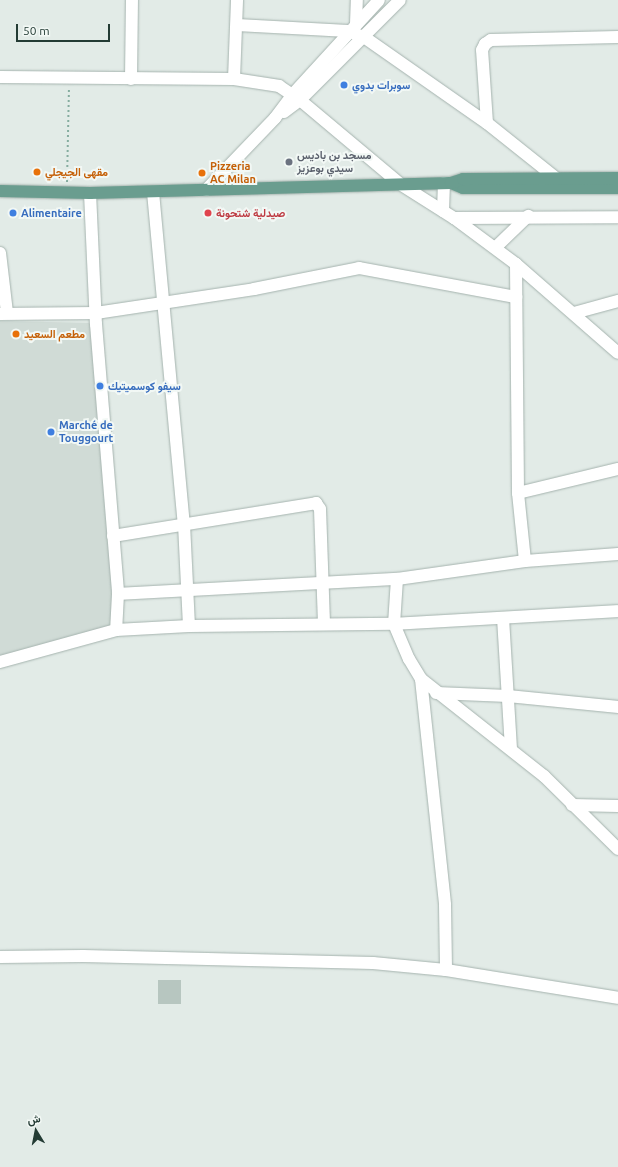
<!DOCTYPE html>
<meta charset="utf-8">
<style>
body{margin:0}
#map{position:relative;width:618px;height:1167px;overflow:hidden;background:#e2ebe7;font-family:Ubuntu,Vazirmatn,sans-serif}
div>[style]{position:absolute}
.built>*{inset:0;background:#d0dbd6}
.building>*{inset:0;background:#b7c6c0;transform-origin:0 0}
.path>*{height:2px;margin-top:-1px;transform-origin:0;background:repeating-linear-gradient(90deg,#85ac9f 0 2px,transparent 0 5px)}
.roads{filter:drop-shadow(0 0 1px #a5b3ae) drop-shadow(0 0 1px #a5b3ae)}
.minor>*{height:12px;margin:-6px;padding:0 6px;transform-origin:6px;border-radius:6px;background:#fff}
.tertiary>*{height:12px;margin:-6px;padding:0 6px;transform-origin:6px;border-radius:6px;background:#fff}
.secondary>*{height:12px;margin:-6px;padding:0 6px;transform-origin:6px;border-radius:6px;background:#fff}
.primary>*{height:12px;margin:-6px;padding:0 6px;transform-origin:6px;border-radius:6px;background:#6a9d8f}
.dots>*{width:11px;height:11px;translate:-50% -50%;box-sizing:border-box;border:2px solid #f2f8f5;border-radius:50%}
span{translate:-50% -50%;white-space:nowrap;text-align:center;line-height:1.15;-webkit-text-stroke:4px #f2f8f5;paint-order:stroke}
.shop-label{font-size:11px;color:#366cbe;font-weight:700}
.left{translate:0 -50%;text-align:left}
.worship-label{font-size:11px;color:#5b616d;font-weight:700}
.food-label{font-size:11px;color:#c56008;font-weight:700}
.health-label{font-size:11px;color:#be3a42;font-weight:700}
.north{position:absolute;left:16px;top:1111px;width:40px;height:40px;-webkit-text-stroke:3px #f2f8f5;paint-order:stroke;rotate:350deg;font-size:11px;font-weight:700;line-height:16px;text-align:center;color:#233b34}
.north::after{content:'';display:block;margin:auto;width:14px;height:18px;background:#233b34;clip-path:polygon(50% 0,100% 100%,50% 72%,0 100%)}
.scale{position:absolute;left:16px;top:24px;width:94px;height:18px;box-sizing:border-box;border:2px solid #233b34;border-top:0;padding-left:5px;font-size:12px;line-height:14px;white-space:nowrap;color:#233b34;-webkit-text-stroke:3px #f2f8f5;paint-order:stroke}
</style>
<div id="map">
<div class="built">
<div style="clip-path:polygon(0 321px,94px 323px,115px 584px,109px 631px,0 662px)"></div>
</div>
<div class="building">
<div style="left:158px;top:980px;width:23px;height:24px"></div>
</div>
<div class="path">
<div style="left:67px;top:182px;width:92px;rotate:-88.8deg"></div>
</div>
<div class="roads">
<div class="minor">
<div style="left:237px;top:25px;width:111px;rotate:3.1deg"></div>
<div style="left:348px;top:31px;width:17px;rotate:21deg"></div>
<div style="left:364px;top:37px;width:150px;rotate:35deg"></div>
<div style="left:487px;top:123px;width:88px;rotate:38.6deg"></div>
<div style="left:0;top:77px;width:234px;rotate:0.5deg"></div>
<div style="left:234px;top:79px;width:46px;rotate:8.8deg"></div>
<div style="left:279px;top:86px;width:25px;rotate:34deg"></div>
<div style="left:300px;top:100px;width:131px;rotate:40deg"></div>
<div style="left:400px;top:184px;width:64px;rotate:32.2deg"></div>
<div style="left:454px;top:218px;width:164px;rotate:-0.3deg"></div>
<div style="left:131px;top:79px;width:79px;rotate:-89.3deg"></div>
<div style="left:234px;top:79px;width:79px;rotate:-87.8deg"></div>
<div style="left:487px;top:123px;width:73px;rotate:-93.9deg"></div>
<div style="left:482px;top:50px;width:7px;rotate:-63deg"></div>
<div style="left:485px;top:44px;width:7px;rotate:-34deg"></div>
<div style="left:491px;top:40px;width:127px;rotate:-1.4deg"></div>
<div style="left:153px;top:192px;width:333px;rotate:84.7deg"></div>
<div style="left:184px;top:524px;width:102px;rotate:87.2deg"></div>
<div style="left:90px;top:193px;width:131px;rotate:87.4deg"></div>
<div style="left:96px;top:324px;width:271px;rotate:85.3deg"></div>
<div style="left:118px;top:594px;width:36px;rotate:93deg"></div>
<div style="left:443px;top:211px;width:28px;rotate:-88deg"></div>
<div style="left:454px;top:218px;width:77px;rotate:36.6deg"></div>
<div style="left:516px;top:264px;width:135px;rotate:41.1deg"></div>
<div style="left:496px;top:247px;width:45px;rotate:-44.1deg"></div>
<div style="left:0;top:253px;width:60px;rotate:83.3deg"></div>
<div style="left:516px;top:264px;width:229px;rotate:89.5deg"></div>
<div style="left:518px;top:493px;width:68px;rotate:84.1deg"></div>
<div style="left:574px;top:313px;width:46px;rotate:-15.3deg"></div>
<div style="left:0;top:314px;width:96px;rotate:-0.6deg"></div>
<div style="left:96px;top:313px;width:160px;rotate:-8.6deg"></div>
<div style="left:254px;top:289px;width:107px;rotate:-11.3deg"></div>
<div style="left:359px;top:268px;width:160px;rotate:10.5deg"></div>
<div style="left:518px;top:493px;width:103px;rotate:-13.5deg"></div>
<div style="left:113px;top:536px;width:206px;rotate:-9.2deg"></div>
<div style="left:316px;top:503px;width:7px;rotate:56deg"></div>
<div style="left:320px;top:509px;width:114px;rotate:88deg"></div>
<div style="left:618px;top:554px;width:93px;rotate:175.7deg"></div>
<div style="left:525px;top:561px;width:129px;rotate:172deg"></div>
<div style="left:397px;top:579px;width:45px;rotate:93.8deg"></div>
<div style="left:394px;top:624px;width:38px;rotate:67deg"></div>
<div style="left:409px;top:659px;width:23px;rotate:59deg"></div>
<div style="left:421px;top:679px;width:157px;rotate:38.3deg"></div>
<div style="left:544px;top:776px;width:104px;rotate:44.6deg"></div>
<div style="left:118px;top:594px;width:279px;rotate:-3.1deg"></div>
<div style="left:503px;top:618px;width:131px;rotate:86.5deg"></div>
<div style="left:421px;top:679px;width:227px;rotate:83.9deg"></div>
<div style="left:445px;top:905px;width:65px;rotate:89.1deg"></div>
<div style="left:436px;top:693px;width:72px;rotate:2.4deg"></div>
<div style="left:508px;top:696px;width:111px;rotate:5.7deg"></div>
<div style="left:572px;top:805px;width:46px;rotate:1.2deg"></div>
<div style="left:0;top:957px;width:83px;rotate:-0.7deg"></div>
<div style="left:83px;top:956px;width:290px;rotate:1.4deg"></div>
<div style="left:373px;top:963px;width:73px;rotate:5.5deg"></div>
<div style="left:446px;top:970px;width:174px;rotate:9.2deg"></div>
</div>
<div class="tertiary">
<div style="left:0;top:662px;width:120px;rotate:-15.4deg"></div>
<div style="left:116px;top:630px;width:73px;rotate:-3.1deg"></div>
<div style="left:189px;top:626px;width:205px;rotate:-0.6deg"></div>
<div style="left:394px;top:624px;width:224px;rotate:-3.3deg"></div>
</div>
<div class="secondary">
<div style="left:356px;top:24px;width:24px;rotate:-88deg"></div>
<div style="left:284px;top:112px;width:20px;rotate:-37deg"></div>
<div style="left:300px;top:100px;width:141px;rotate:-45deg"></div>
<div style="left:206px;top:190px;width:100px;rotate:-46.2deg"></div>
<div style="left:275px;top:118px;width:30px;rotate:-53deg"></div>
<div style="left:293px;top:94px;width:127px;rotate:-47.5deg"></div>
</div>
<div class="primary">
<div style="left:451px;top:183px;width:13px;rotate:23deg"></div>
<div style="left:463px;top:188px;width:155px"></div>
<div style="left:0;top:191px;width:90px;rotate:1.3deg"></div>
<div style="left:90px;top:193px;width:361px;rotate:-1.6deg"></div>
<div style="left:451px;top:183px;width:13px;rotate:-18deg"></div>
<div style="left:463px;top:179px;width:155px;rotate:-0.4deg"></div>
</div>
</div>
<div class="dots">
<div style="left:344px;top:85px;background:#3f7fe0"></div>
<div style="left:289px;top:162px;background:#6b7280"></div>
<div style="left:37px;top:172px;background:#e8710a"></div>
<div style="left:202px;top:173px;background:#e8710a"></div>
<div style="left:13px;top:213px;background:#3f7fe0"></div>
<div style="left:208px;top:213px;background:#e0444e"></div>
<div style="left:16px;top:334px;background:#e8710a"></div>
<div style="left:100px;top:386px;background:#3f7fe0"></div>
<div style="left:51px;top:432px;background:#3f7fe0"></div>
</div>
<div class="shop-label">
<span class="left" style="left:352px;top:85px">سوبرات بدوي</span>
<span class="left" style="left:21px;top:213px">Alimentaire</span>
<span class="left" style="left:108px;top:386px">سيفو كوسميتيك</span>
<span class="left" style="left:59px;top:432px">Marché de<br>Touggourt</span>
</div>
<div class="worship-label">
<span class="left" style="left:297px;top:162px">مسجد بن باديس<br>سيدي بوعزيز</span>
</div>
<div class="food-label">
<span class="left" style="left:210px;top:173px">Pizzeria<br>AC Milan</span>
<span class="left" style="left:45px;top:172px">مقهى الجيجلي</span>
<span class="left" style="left:24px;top:334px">مطعم السعيد</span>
</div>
<div class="health-label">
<span class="left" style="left:216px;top:213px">صيدلية شتحونة</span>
</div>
<div class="north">ش</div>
<div class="scale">50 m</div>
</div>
